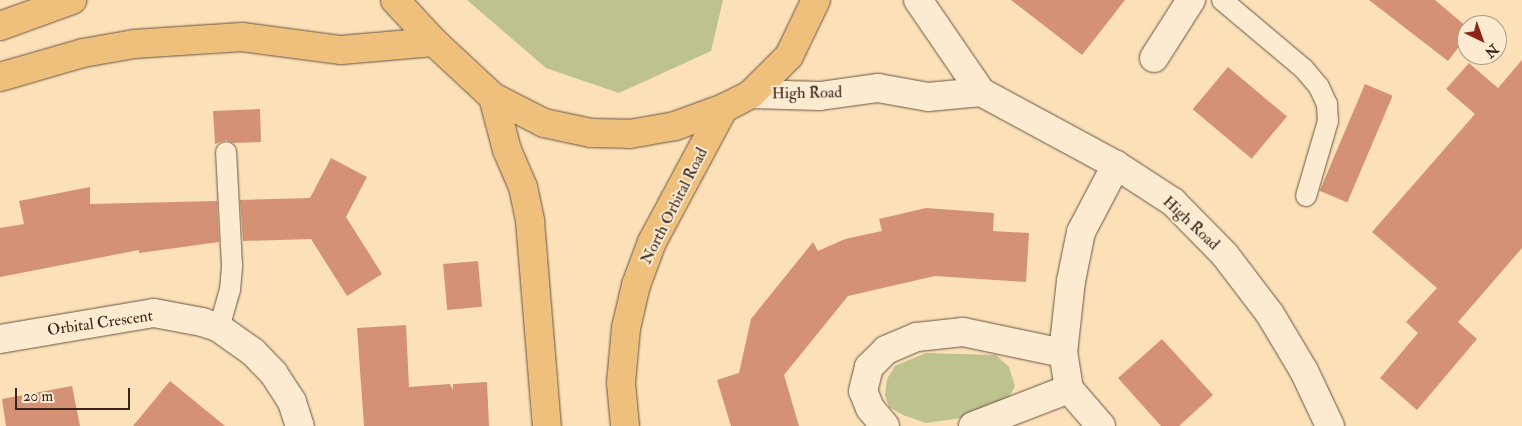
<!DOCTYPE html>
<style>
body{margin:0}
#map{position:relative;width:1522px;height:426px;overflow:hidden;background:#fbe0b8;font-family:"IM FELL Double Pica",serif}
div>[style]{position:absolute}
.green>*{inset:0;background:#bec28f}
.building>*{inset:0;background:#d49176;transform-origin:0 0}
.roads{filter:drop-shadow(0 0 1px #695442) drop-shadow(0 0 1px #695442)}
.lane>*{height:20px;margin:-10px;padding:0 10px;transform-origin:10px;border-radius:10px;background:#fcebd1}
.street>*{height:28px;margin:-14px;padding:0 14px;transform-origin:14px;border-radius:14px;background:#fcebd1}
.secondary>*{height:28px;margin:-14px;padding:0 14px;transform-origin:14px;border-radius:14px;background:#fcebd1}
.highway>*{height:28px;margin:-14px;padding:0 14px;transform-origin:14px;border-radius:14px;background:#eec07c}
span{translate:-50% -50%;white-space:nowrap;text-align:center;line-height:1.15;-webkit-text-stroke:4px #fcebd1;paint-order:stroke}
.street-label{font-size:16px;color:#38251b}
.north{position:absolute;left:1457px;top:15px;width:50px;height:50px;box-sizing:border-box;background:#fcebd1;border:1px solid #ae9c88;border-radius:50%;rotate:138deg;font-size:14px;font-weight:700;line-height:20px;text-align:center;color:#38251b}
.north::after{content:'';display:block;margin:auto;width:18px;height:22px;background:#8f2418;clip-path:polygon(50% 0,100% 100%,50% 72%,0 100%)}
.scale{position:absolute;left:15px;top:388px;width:115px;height:22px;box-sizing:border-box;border:2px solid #38251b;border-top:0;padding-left:6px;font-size:15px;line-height:18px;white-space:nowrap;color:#38251b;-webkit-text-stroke:4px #fcebd1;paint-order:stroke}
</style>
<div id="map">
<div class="green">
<div style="clip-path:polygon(467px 0,723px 0,711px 51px,619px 93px,546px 68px)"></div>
<div style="clip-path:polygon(926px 353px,996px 355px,1009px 367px,1015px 386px,1009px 397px,976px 416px,926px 423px,903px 415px,889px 407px,885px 395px,887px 379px,895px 366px)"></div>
</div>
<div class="building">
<div style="clip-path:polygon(1011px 0,1125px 0,1082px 55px)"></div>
<div style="clip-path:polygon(1369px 0,1435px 0,1467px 27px,1467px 36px,1448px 61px)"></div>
<div style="clip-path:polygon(1522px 60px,1522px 248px,1458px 322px,1477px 339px,1417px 410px,1380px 378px,1418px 333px,1406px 322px,1437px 288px,1372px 232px,1475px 114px,1446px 89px,1469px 63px,1498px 88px)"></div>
<div style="left:1228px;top:67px;width:77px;height:55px;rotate:40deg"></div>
<div style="left:1365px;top:84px;width:30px;height:116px;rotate:23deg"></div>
<div style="clip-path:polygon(260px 109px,261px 142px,233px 143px,226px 140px,215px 144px,213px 111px)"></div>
<div style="clip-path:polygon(331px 158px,367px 177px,346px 217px,382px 274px,347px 296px,311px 239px,243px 241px,240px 200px,310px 198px)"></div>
<div style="clip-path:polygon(90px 187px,90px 204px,217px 201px,219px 242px,139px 253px,139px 250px,0 277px,0 228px,24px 224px,19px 201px)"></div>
<div style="clip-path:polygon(926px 208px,994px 213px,993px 231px,1029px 233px,1026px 282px,935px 276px,848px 296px,784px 375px,799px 426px,731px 426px,717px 380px,739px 373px,751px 319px,813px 242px,818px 251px,845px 239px,882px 231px,879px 219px)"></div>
<div style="left:478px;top:261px;width:46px;height:35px;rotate:85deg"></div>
<div style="clip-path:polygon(406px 325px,409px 387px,450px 384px,453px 390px,453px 384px,487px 382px,489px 426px,364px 426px,357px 328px)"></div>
<div style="clip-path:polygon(1162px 339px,1213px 395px,1179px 426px,1161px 426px,1118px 378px)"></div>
<div style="clip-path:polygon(170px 381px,225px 426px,133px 426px)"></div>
<div style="clip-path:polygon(72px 386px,80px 426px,6px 426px,2px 399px)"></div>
</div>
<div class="roads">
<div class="lane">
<div style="left:1222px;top:0;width:107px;rotate:40.1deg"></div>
<div style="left:1304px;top:69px;width:23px;rotate:50deg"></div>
<div style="left:1319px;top:87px;width:19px;rotate:65deg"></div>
<div style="left:1327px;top:104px;width:17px;rotate:87deg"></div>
<div style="left:1328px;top:121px;width:78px;rotate:106.3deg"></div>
<div style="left:219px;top:328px;width:40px;rotate:-74deg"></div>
<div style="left:230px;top:290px;width:25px;rotate:-85deg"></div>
<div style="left:232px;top:265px;width:113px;rotate:-93deg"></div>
</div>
<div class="street">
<div style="left:1154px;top:58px;width:69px;rotate:-57.5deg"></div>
<div style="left:0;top:339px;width:156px;rotate:-9.6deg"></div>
<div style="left:154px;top:313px;width:49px;rotate:10.6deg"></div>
<div style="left:202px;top:322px;width:18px;rotate:19deg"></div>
<div style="left:219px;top:328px;width:42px;rotate:35.2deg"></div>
<div style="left:253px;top:352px;width:30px;rotate:46deg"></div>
<div style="left:274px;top:374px;width:33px;rotate:57deg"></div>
<div style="left:292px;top:402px;width:25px;rotate:72deg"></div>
<div style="left:885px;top:426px;width:23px;rotate:-130deg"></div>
<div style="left:870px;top:408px;width:18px;rotate:-112deg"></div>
<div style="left:863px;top:391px;width:25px;rotate:-76deg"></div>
<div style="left:869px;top:367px;width:24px;rotate:-45deg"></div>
<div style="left:886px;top:350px;width:34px;rotate:-23deg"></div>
<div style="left:917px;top:337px;width:46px;rotate:-6.2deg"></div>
<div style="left:963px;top:332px;width:102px;rotate:11.9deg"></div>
<div style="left:973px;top:426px;width:103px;rotate:-21.1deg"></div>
<div style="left:1101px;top:426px;width:49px;rotate:-130.9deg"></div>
<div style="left:1069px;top:389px;width:36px;rotate:-99deg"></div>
<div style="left:1063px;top:353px;width:72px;rotate:-83.7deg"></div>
<div style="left:1071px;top:281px;width:50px;rotate:-78.5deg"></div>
<div style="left:1081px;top:232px;width:76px;rotate:-62.4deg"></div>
</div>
<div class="secondary">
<div style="left:918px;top:0;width:112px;rotate:55.6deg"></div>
<div style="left:981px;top:92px;width:153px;rotate:28.4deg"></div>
<div style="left:1116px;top:165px;width:68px;rotate:33deg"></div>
<div style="left:1173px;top:202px;width:74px;rotate:45.5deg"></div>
<div style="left:1225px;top:255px;width:74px;rotate:52.7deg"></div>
<div style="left:1270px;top:314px;width:66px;rotate:59.2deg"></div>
<div style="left:1304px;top:371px;width:61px;rotate:64.7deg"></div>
<div style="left:751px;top:94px;width:69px;rotate:1.7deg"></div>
<div style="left:820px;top:96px;width:59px;rotate:-7.9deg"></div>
<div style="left:878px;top:88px;width:51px;rotate:10.2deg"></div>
<div style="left:928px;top:97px;width:53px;rotate:-5.4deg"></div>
</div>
<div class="highway">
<div style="left:395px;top:0;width:57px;rotate:47.1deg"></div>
<div style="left:434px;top:42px;width:81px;rotate:43deg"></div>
<div style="left:493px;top:97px;width:57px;rotate:27deg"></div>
<div style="left:544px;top:123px;width:48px;rotate:12deg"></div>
<div style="left:591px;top:133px;width:39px;rotate:1deg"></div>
<div style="left:630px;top:134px;width:46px;rotate:-10.1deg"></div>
<div style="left:675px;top:126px;width:52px;rotate:-20.2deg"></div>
<div style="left:724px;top:108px;width:30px;rotate:-27deg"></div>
<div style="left:751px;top:94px;width:54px;rotate:-45deg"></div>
<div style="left:789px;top:56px;width:62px;rotate:-64.3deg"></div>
<div style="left:0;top:26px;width:77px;rotate:-19.9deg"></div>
<div style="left:0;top:77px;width:86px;rotate:-16.1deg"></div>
<div style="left:83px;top:53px;width:52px;rotate:-10deg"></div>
<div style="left:134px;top:44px;width:108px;rotate:-3.7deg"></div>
<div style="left:242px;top:37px;width:100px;rotate:7.5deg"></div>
<div style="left:341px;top:50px;width:93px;rotate:-4.9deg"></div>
<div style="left:493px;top:97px;width:55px;rotate:75.2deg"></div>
<div style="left:507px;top:150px;width:40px;rotate:66.6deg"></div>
<div style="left:523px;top:187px;width:35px;rotate:78deg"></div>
<div style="left:530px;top:221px;width:206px;rotate:85.3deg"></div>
<div style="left:625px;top:426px;width:43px;rotate:-95.3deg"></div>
<div style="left:621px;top:383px;width:55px;rotate:-84.8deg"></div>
<div style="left:626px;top:328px;width:44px;rotate:-76.9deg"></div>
<div style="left:636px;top:285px;width:46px;rotate:-69.6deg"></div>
<div style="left:652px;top:242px;width:152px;rotate:-61.8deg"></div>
</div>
</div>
<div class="street-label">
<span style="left:807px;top:93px;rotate:-1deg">High Road</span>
<span style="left:674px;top:206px;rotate:-63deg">North Orbital Road</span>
<span style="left:1191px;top:223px;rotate:43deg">High Road</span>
<span style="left:100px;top:323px;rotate:-8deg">Orbital Crescent</span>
</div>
<div class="north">N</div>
<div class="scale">20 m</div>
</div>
